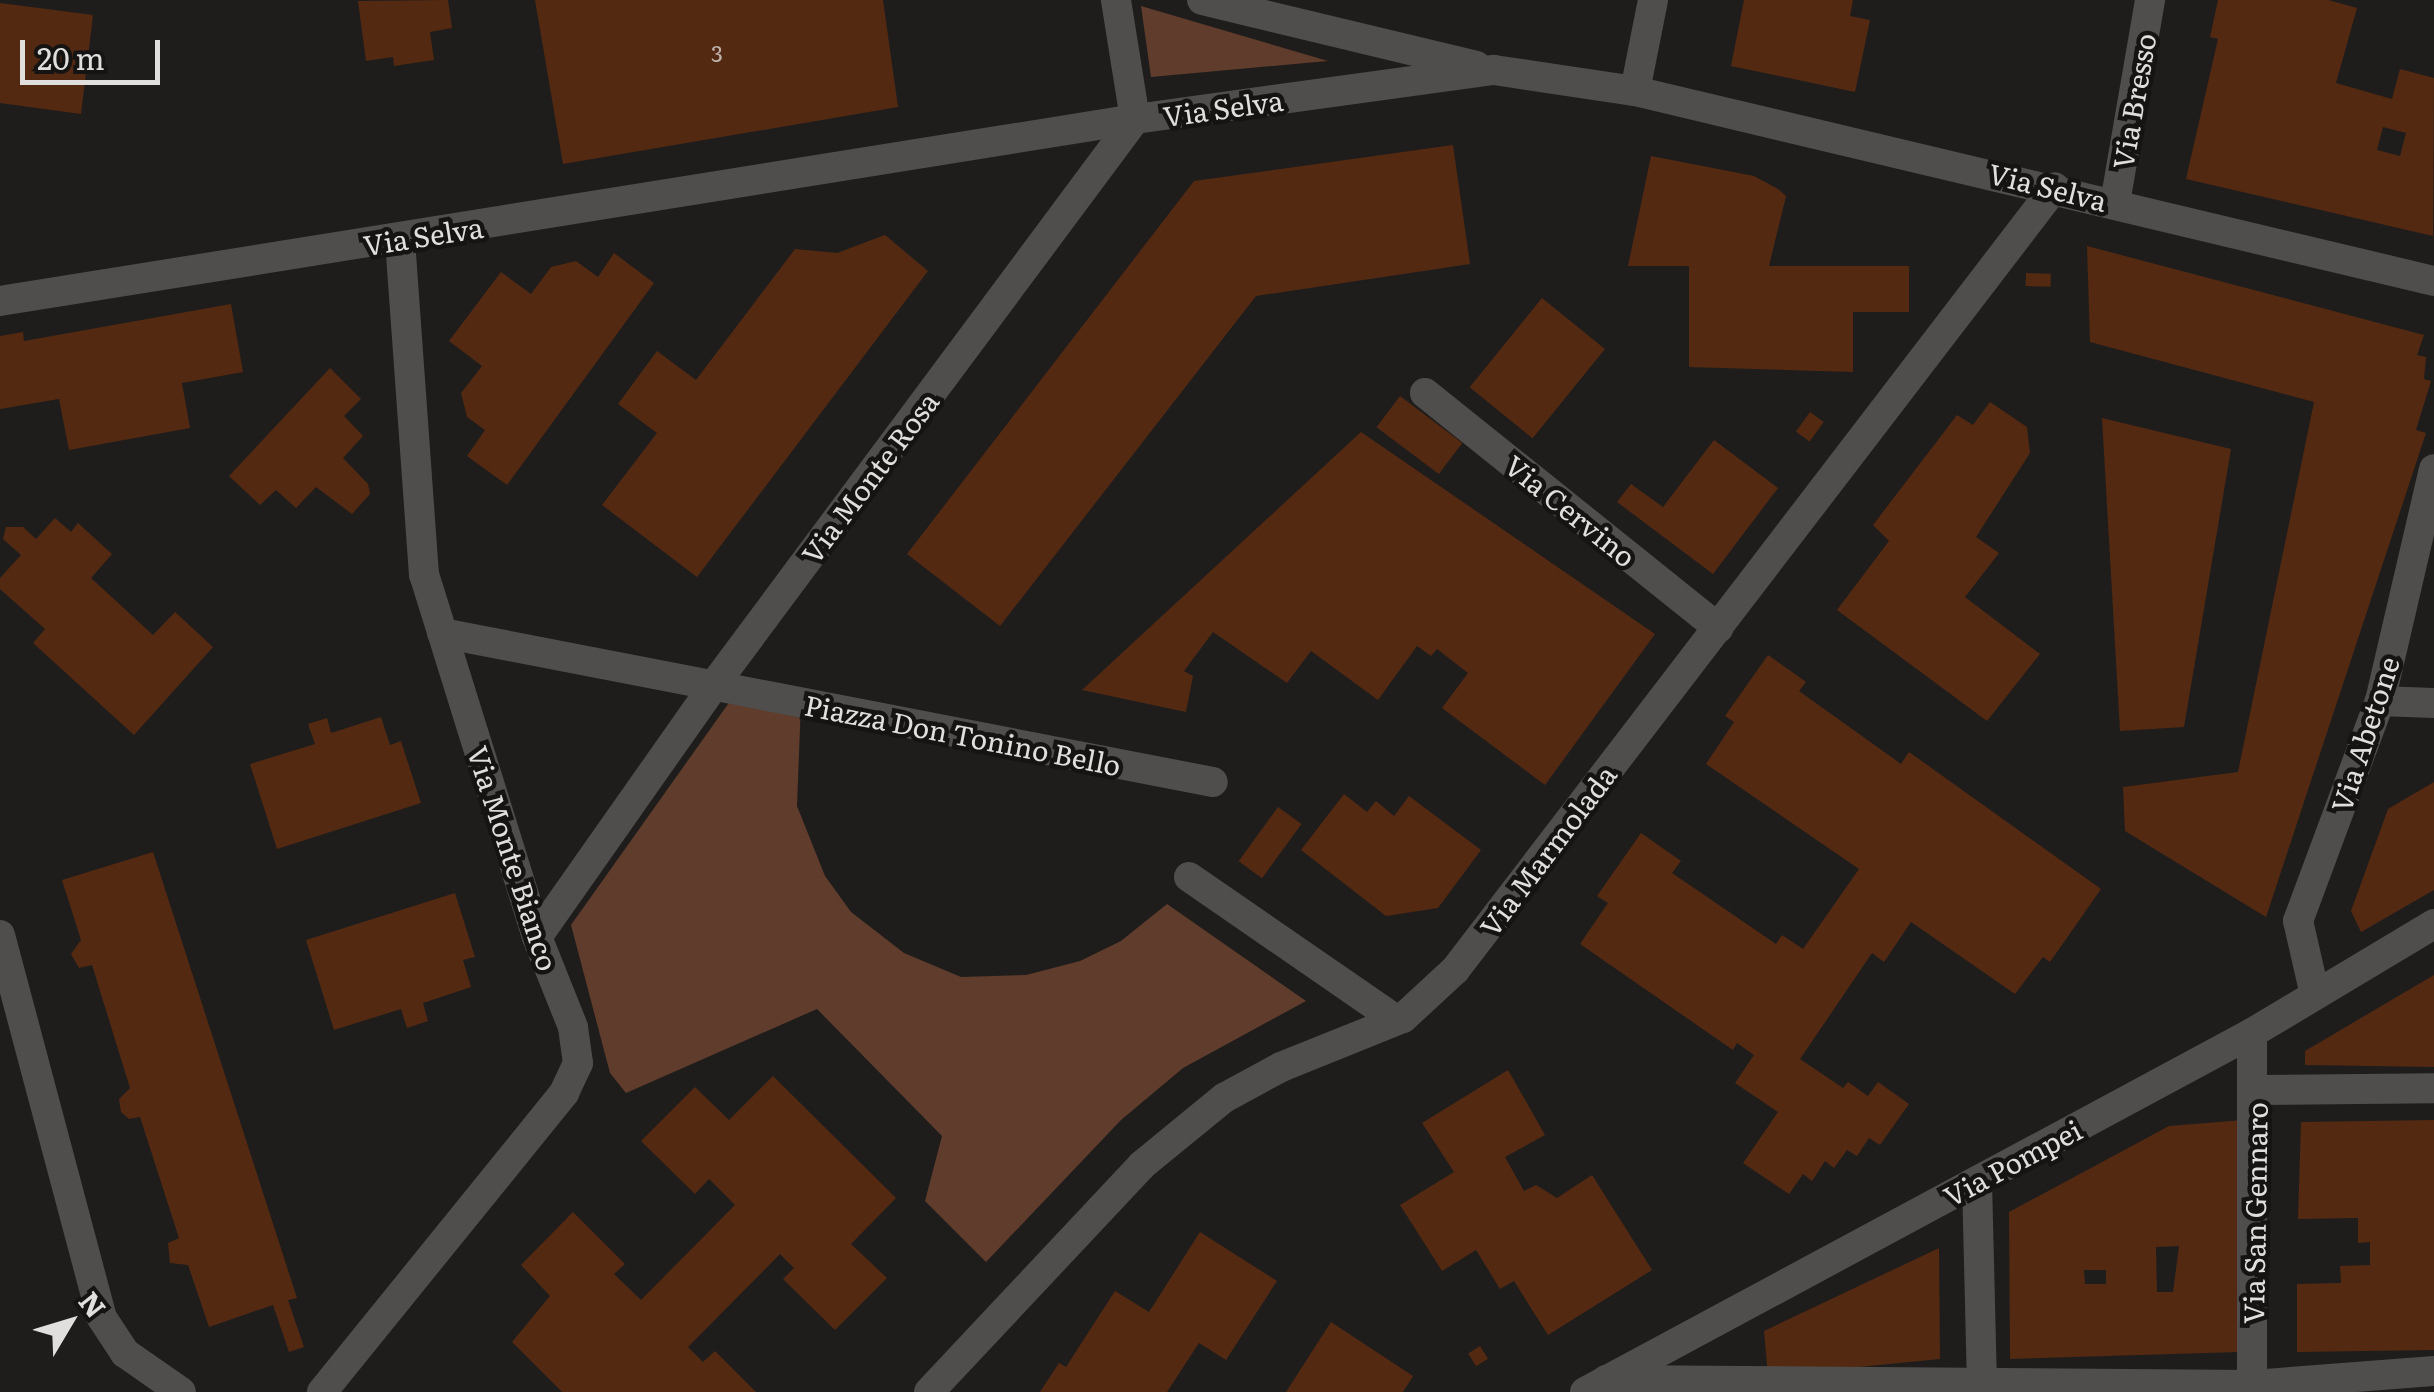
<!DOCTYPE html>
<style>
body{margin:0}
#map{position:relative;width:2434px;height:1392px;overflow:hidden;background:#1f1d1c;font-family:Literata,serif}
div>[style]{position:absolute}
.green>*{inset:0;background:#5f3c2b}
.building>*{inset:0;background:#532912;transform-origin:0 0}
.minor>*{height:30px;margin:-15px;padding:0 15px;transform-origin:15px;border-radius:15px;background:#4f4e4d}
span{translate:-50% -50%;white-space:nowrap;text-align:center;line-height:1.15;-webkit-text-stroke:9px #161413;paint-order:stroke}
.number-label{font-size:22px;color:#beb2ab}
.number-label span{-webkit-text-stroke-width:0}
.street-label{font-size:28px;color:#e1dfde}
.north{position:absolute;left:20px;top:1272px;width:100px;height:100px;-webkit-text-stroke:8px #161413;paint-order:stroke;rotate:52deg;font-size:28px;font-weight:700;line-height:40px;text-align:center;color:#e1dfde}
.north::after{content:'';display:block;margin:auto;width:35px;height:45px;background:#e1dfde;clip-path:polygon(50% 0,100% 100%,50% 72%,0 100%)}
.scale{position:absolute;left:20px;top:40px;width:140px;height:45px;box-sizing:border-box;border:5px solid #e1dfde;border-top:0;padding-left:12px;font-size:30px;line-height:35px;white-space:nowrap;color:#e1dfde;-webkit-text-stroke:8px #161413;paint-order:stroke}
</style>
<div id="map">
<div class="green">
<div style="clip-path:polygon(1141px 6px,1328px 61px,1151px 77px)"></div>
<div style="clip-path:polygon(738px 690px,801px 702px,797px 806px,825px 876px,851px 912px,904px 953px,961px 977px,1026px 975px,1080px 961px,1121px 941px,1167px 904px,1306px 1001px,1183px 1068px,1121px 1120px,986px 1262px,925px 1201px,942px 1136px,817px 1009px,626px 1093px,610px 1073px,571px 925px)"></div>
</div>
<div class="building">
<div style="clip-path:polygon(448px 0,452px 28px,430px 32px,434px 60px,394px 66px,393px 57px,366px 61px,358px 1px)"></div>
<div style="clip-path:polygon(535px 0,883px 0,898px 107px,563px 164px)"></div>
<div style="clip-path:polygon(1744px 0,1853px 0,1850px 16px,1870px 20px,1855px 92px,1731px 66px)"></div>
<div style="clip-path:polygon(evenodd,2218px 0,2328px 0,2357px 8px,2336px 83px,2392px 99px,2400px 69px,2434px 78px,2433px 236px,2186px 179px,2218px 39px,2210px 37px,2218px 0,2383px 127px,2406px 133px,2400px 156px,2377px 150px,2383px 127px)"></div>
<div style="clip-path:polygon(0 3px,93px 15px,81px 114px,0 103px)"></div>
<div style="clip-path:polygon(1453px 145px,1470px 264px,1256px 296px,1000px 626px,907px 554px,1194px 181px)"></div>
<div style="clip-path:polygon(1651px 156px,1754px 176px,1778px 189px,1786px 196px,1769px 266px,1909px 266px,1909px 312px,1853px 312px,1853px 372px,1689px 367px,1689px 266px,1628px 266px)"></div>
<div style="clip-path:polygon(885px 235px,928px 271px,697px 577px,602px 505px,657px 433px,618px 404px,657px 351px,696px 380px,795px 249px,837px 253px)"></div>
<div style="clip-path:polygon(2087px 246px,2424px 335px,2417px 355px,2426px 357px,2424px 379px,2431px 381px,2416px 430px,2426px 433px,2266px 917px,2125px 831px,2123px 787px,2238px 772px,2314px 402px,2090px 342px)"></div>
<div style="clip-path:polygon(614px 253px,654px 283px,507px 485px,467px 456px,485px 430px,467px 417px,461px 393px,482px 366px,449px 341px,501px 272px,531px 294px,551px 267px,576px 261px,598px 277px)"></div>
<div style="left:2026px;top:273px;width:25px;height:13px;rotate:2deg"></div>
<div style="left:1542px;top:298px;width:81px;height:115px;rotate:39deg"></div>
<div style="clip-path:polygon(231px 304px,243px 372px,182px 383px,190px 428px,69px 450px,59px 399px,0 409px,0 336px,23px 332px,24px 341px)"></div>
<div style="clip-path:polygon(330px 368px,361px 399px,344px 416px,363px 436px,343px 458px,368px 484px,370px 494px,352px 514px,316px 487px,296px 508px,276px 490px,260px 505px,229px 476px)"></div>
<div style="left:1400px;top:396px;width:78px;height:39px;rotate:37deg"></div>
<div style="clip-path:polygon(1990px 402px,2027px 427px,2030px 453px,1976px 537px,1999px 553px,1965px 597px,2040px 654px,1987px 721px,1837px 610px,1889px 541px,1873px 525px,1957px 415px,1973px 425px)"></div>
<div style="left:1810px;top:412px;width:17px;height:24px;rotate:36deg"></div>
<div style="clip-path:polygon(2102px 418px,2231px 449px,2184px 727px,2120px 731px)"></div>
<div style="clip-path:polygon(1361px 432px,1655px 634px,1545px 785px,1442px 708px,1468px 673px,1437px 649px,1431px 656px,1417px 646px,1378px 700px,1311px 651px,1287px 683px,1213px 632px,1184px 671px,1193px 676px,1186px 712px,1082px 690px)"></div>
<div style="clip-path:polygon(1714px 440px,1778px 488px,1713px 574px,1617px 502px,1631px 484px,1663px 507px)"></div>
<div style="clip-path:polygon(55px 518px,71px 532px,78px 523px,112px 554px,91px 578px,153px 635px,175px 612px,213px 647px,134px 735px,33px 643px,45px 629px,0 589px,0 578px,21px 555px,3px 539px,6px 527px,23px 527px,36px 539px)"></div>
<div style="clip-path:polygon(1768px 655px,1806px 682px,1799px 691px,1901px 764px,1909px 752px,2101px 889px,2050px 962px,2043px 957px,2015px 994px,1911px 922px,1884px 962px,1872px 953px,1800px 1059px,1843px 1088px,1848px 1082px,1868px 1096px,1878px 1082px,1909px 1104px,1880px 1145px,1869px 1138px,1857px 1156px,1847px 1150px,1834px 1168px,1825px 1161px,1812px 1181px,1803px 1174px,1789px 1194px,1743px 1163px,1778px 1112px,1735px 1083px,1754px 1055px,1737px 1043px,1733px 1050px,1580px 944px,1608px 903px,1597px 896px,1641px 833px,1681px 861px,1672px 873px,1776px 944px,1782px 935px,1803px 949px,1859px 869px,1706px 764px,1734px 722px,1725px 716px)"></div>
<div style="clip-path:polygon(381px 717px,390px 745px,401px 741px,421px 803px,277px 849px,250px 764px,315px 744px,308px 724px,327px 718px,331px 733px)"></div>
<div style="clip-path:polygon(2434px 782px,2434px 890px,2361px 932px,2351px 911px,2388px 809px)"></div>
<div style="clip-path:polygon(1344px 794px,1367px 812px,1376px 801px,1394px 816px,1409px 796px,1481px 850px,1438px 908px,1386px 916px,1301px 850px)"></div>
<div style="left:1278px;top:807px;width:29px;height:67px;rotate:36deg"></div>
<div style="clip-path:polygon(153px 852px,297px 1298px,288px 1300px,304px 1347px,289px 1352px,273px 1305px,209px 1327px,188px 1265px,170px 1263px,168px 1243px,179px 1238px,140px 1117px,129px 1119px,121px 1112px,119px 1099px,130px 1088px,92px 965px,79px 968px,71px 954px,81px 940px,62px 880px)"></div>
<div style="clip-path:polygon(455px 893px,475px 957px,463px 960px,471px 987px,423px 1003px,428px 1021px,407px 1028px,401px 1009px,334px 1030px,306px 940px)"></div>
<div style="clip-path:polygon(2434px 975px,2434px 1067px,2305px 1065px,2305px 1051px)"></div>
<div style="clip-path:polygon(1508px 1070px,1545px 1135px,1505px 1157px,1524px 1191px,1536px 1185px,1557px 1198px,1592px 1175px,1652px 1270px,1548px 1335px,1514px 1281px,1500px 1289px,1476px 1250px,1442px 1271px,1400px 1205px,1454px 1172px,1422px 1123px)"></div>
<div style="clip-path:polygon(773px 1076px,896px 1198px,851px 1244px,887px 1278px,835px 1330px,783px 1279px,794px 1268px,780px 1254px,688px 1347px,703px 1362px,715px 1351px,756px 1392px,562px 1392px,512px 1342px,550px 1296px,521px 1265px,573px 1212px,625px 1264px,614px 1274px,641px 1300px,735px 1205px,709px 1179px,695px 1194px,641px 1141px,695px 1087px,729px 1120px)"></div>
<div style="clip-path:polygon(evenodd,2244px 1120px,2239px 1352px,2010px 1359px,2009px 1212px,2169px 1126px,2244px 1120px,2179px 1246px,2173px 1292px,2157px 1292px,2156px 1247px,2179px 1246px,2244px 1120px,2084px 1270px,2106px 1270px,2106px 1284px,2085px 1284px,2084px 1270px)"></div>
<div style="clip-path:polygon(2434px 1120px,2434px 1350px,2297px 1352px,2297px 1284px,2341px 1283px,2340px 1266px,2370px 1265px,2370px 1242px,2358px 1243px,2358px 1218px,2298px 1219px,2301px 1122px)"></div>
<div style="clip-path:polygon(1200px 1232px,1277px 1281px,1226px 1360px,1199px 1343px,1167px 1392px,1040px 1392px,1059px 1363px,1066px 1367px,1115px 1291px,1149px 1312px)"></div>
<div style="clip-path:polygon(1939px 1248px,1940px 1359px,1768px 1376px,1764px 1331px)"></div>
<div style="clip-path:polygon(1331px 1322px,1413px 1376px,1403px 1392px,1286px 1392px)"></div>
<div style="left:1480px;top:1346px;width:15px;height:14px;rotate:58deg"></div>
</div>
<div class="minor">
<div style="left:1202px;top:0;width:282px;rotate:13.5deg"></div>
<div style="left:1635px;top:91px;width:93px;rotate:-78.8deg"></div>
<div style="left:2115px;top:203px;width:206px;rotate:-80.2deg"></div>
<div style="left:0;top:301px;width:1149px;rotate:-9.11deg"></div>
<div style="left:1135px;top:119px;width:362px;rotate:-7.8deg"></div>
<div style="left:1494px;top:70px;width:143px;rotate:8.5deg"></div>
<div style="left:1635px;top:91px;width:821px;rotate:13.38deg"></div>
<div style="left:1425px;top:393px;width:376px;rotate:38.7deg"></div>
<div style="left:442px;top:633px;width:785px;rotate:10.94deg"></div>
<div style="left:2380px;top:701px;width:54px;rotate:2.1deg"></div>
<div style="left:1189px;top:877px;width:252px;rotate:34.6deg"></div>
<div style="left:0;top:935px;width:396px;rotate:75.1deg"></div>
<div style="left:102px;top:1318px;width:42px;rotate:56.7deg"></div>
<div style="left:125px;top:1353px;width:68px;rotate:34.9deg"></div>
<div style="left:537px;top:937px;width:308px;rotate:-54.9deg"></div>
<div style="left:714px;top:685px;width:705px;rotate:-53.36deg"></div>
<div style="left:1135px;top:119px;width:121px;rotate:-99.1deg"></div>
<div style="left:2315px;top:995px;width:76px;rotate:-102.9deg"></div>
<div style="left:2298px;top:921px;width:235px;rotate:-69.6deg"></div>
<div style="left:2380px;top:701px;width:238px;rotate:-76.9deg"></div>
<div style="left:2252px;top:1033px;width:359px;rotate:90deg"></div>
<div style="left:2255px;top:1090px;width:179px;rotate:-0.6deg"></div>
<div style="left:1977px;top:1181px;width:211px;rotate:88.6deg"></div>
<div style="left:1606px;top:1380px;width:646px;rotate:0.44deg"></div>
<div style="left:2252px;top:1385px;width:183px;rotate:-4.4deg"></div>
<div style="left:322px;top:1392px;width:385px;rotate:-51deg"></div>
<div style="left:564px;top:1093px;width:33px;rotate:-65deg"></div>
<div style="left:578px;top:1063px;width:36px;rotate:-98deg"></div>
<div style="left:573px;top:1027px;width:97px;rotate:-111.8deg"></div>
<div style="left:537px;top:937px;width:379px;rotate:-107.3deg"></div>
<div style="left:424px;top:575px;width:337px;rotate:-94.1deg"></div>
<div style="left:929px;top:1392px;width:311px;rotate:-46.8deg"></div>
<div style="left:1142px;top:1165px;width:106px;rotate:-39.3deg"></div>
<div style="left:1224px;top:1098px;width:65px;rotate:-28.5deg"></div>
<div style="left:1281px;top:1067px;width:131px;rotate:-21.9deg"></div>
<div style="left:1403px;top:1018px;width:71px;rotate:-42.7deg"></div>
<div style="left:1455px;top:970px;width:986px;rotate:-52.54deg"></div>
<div style="left:1585px;top:1392px;width:757px;rotate:-28.29deg"></div>
<div style="left:2252px;top:1033px;width:212px;rotate:-30.9deg"></div>
</div>
<div class="number-label">
<span style="left:717px;top:53px">3</span>
</div>
<div class="street-label">
<span style="left:2133px;top:101px;rotate:-80deg">Via Bresso</span>
<span style="left:1223px;top:107px;rotate:-8deg">Via Selva</span>
<span style="left:2048px;top:186px;rotate:14deg">Via Selva</span>
<span style="left:423px;top:235px;rotate:-9deg">Via Selva</span>
<span style="left:869px;top:477px;rotate:-53deg">Via Monte Rosa</span>
<span style="left:1571px;top:510px;rotate:39deg">Via Cervino</span>
<span style="left:963px;top:734px;rotate:11deg">Piazza Don Tonino Bello</span>
<span style="left:2364px;top:734px;rotate:-72deg">Via Abetone</span>
<span style="left:1547px;top:850px;rotate:-53deg">Via Marmolada</span>
<span style="left:514px;top:858px;rotate:72deg">Via Monte Bianco</span>
<span style="left:2012px;top:1162px;rotate:-28deg">Via Pompei</span>
<span style="left:2254px;top:1213px;rotate:-89deg">Via San Gennaro</span>
</div>
<div class="north">N</div>
<div class="scale">20 m</div>
</div>
